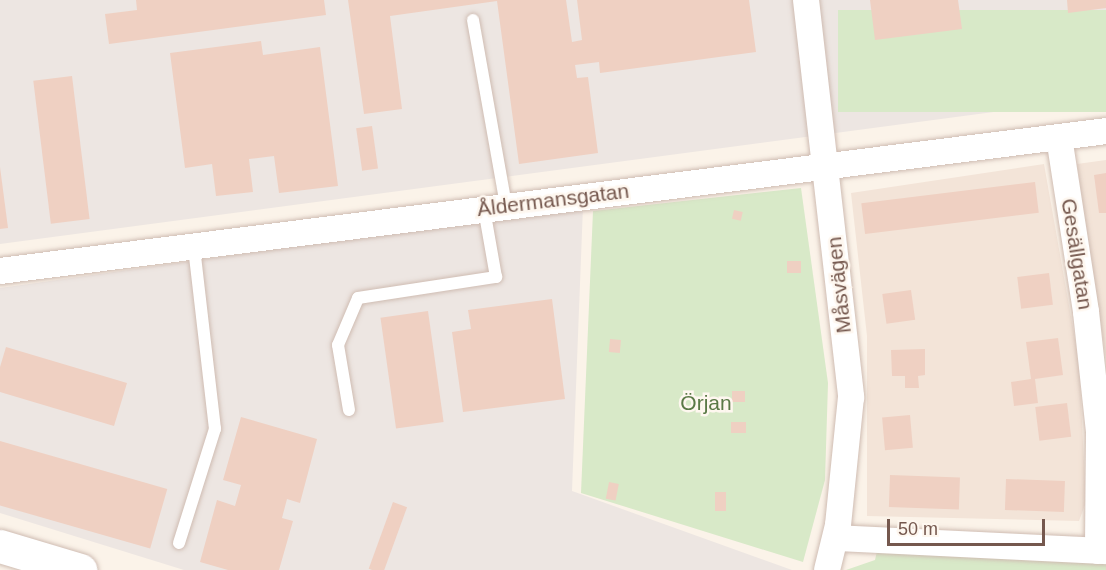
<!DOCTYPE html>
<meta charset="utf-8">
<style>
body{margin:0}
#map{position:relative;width:1106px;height:570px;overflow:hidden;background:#fbf3e9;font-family:Helvetica,sans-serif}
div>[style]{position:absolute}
.residential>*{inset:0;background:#f3e4d8}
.industrial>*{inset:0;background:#ede6e2}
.green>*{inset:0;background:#d8e9c8;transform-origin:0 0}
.building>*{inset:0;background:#efd0c2;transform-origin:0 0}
.roads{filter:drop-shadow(0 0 2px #cfbcb2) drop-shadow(0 0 2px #cfbcb2)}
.service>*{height:12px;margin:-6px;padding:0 6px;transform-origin:6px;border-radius:6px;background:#fff}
.minor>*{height:26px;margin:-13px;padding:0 13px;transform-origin:13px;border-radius:13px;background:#fff}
.secondary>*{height:33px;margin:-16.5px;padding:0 16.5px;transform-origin:16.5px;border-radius:16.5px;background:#fff}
span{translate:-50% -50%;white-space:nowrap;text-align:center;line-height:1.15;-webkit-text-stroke:5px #fef7ef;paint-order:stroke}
.street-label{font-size:21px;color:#75584e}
.park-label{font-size:21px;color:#5a7946}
.scale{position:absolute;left:887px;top:519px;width:158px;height:27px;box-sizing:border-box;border:3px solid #75584e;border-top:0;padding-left:8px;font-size:18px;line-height:21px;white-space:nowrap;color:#75584e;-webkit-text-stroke:4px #fef7ef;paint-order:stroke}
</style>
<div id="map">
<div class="residential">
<div style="clip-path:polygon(1106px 160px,1106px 359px,1077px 164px)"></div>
<div style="clip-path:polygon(1044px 164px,1079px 362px,1086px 502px,1079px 521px,867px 516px,867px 336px,851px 193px)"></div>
</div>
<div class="industrial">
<div style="clip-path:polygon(0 0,1106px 0,1106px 97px,0 244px)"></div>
<div style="clip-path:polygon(583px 206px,572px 491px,792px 570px,184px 570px,0 513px,0 288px)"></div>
</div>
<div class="green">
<div style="left:1106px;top:10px;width:102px;height:268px;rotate:90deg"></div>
<div style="clip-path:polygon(801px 188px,828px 383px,825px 480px,803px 562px,581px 493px,593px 211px)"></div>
<div style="clip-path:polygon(877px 551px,1106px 558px,1106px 570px,846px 570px,875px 560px)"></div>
</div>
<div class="building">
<div style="clip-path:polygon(136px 0,324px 0,326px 15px,109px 44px,105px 14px,137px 10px)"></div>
<div style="clip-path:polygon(348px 0,566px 0,572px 42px,582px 40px,577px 0,749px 0,756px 52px,600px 73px,599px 62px,575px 65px,577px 78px,588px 77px,598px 153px,519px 164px,497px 1px,390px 16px,402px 109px,364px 114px)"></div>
<div style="clip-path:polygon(870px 0,958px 0,962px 29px,875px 40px)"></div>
<div style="clip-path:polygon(1067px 0,1106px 0,1106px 8px,1068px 13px)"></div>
<div style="clip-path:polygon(261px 41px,263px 55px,320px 47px,338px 186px,279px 193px,274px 156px,249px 159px,253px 192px,216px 196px,212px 164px,185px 168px,170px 53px)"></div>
<div style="left:72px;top:76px;width:144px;height:39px;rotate:83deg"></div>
<div style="left:372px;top:126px;width:43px;height:16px;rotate:82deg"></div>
<div style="clip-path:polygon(0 167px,8px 228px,0 229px)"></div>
<div style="clip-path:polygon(1106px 173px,1106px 213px,1099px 213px,1094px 175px)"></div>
<div style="left:1035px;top:182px;width:31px;height:175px;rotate:83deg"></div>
<div style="left:734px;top:210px;width:9px;height:9px;rotate:13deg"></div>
<div style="left:787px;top:261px;width:14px;height:12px"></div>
<div style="left:1049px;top:273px;width:32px;height:32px;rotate:83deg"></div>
<div style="left:911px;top:290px;width:30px;height:29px;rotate:82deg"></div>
<div style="clip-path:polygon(552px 299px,565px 399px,463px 412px,452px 332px,471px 329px,468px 310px)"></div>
<div style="left:428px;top:311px;width:112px;height:48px;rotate:82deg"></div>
<div style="clip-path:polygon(1058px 338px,1063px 375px,1035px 379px,1038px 403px,1014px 406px,1011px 382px,1031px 379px,1026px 342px)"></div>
<div style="left:610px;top:339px;width:11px;height:13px;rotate:5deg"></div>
<div style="clip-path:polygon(6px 347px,127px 383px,114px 426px,0 392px,0 367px)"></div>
<div style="clip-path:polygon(925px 349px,925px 375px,918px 376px,919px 388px,905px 388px,905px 376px,892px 376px,891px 350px)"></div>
<div style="left:745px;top:391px;width:11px;height:13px;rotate:90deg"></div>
<div style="left:1067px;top:403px;width:34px;height:32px;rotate:83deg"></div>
<div style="left:910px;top:415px;width:33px;height:28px;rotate:85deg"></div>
<div style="clip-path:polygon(241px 417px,317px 439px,300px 503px,287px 499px,282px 518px,293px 521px,279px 570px,228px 570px,200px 562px,217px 500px,235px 506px,241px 485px,223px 480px)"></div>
<div style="left:746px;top:422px;width:11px;height:15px;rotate:90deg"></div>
<div style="left:0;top:441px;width:174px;height:62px;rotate:16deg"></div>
<div style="left:890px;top:475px;width:70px;height:32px;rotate:2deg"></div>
<div style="left:1006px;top:479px;width:59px;height:31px;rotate:2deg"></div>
<div style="left:609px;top:482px;width:10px;height:17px;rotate:11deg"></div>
<div style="left:715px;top:492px;width:11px;height:19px"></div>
<div style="left:393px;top:502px;width:15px;height:71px;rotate:20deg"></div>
</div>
<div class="roads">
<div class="service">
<div style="left:473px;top:20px;width:189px;rotate:79.9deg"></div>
<div style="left:349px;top:410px;width:66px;rotate:-99.6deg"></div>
<div style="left:338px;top:345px;width:51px;rotate:-66.9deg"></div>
<div style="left:358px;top:298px;width:140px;rotate:-8.7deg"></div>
<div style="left:496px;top:277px;width:69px;rotate:-100deg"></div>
<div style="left:179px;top:543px;width:120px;rotate:-72.5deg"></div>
<div style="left:215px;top:429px;width:183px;rotate:-96.6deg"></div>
</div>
<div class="minor">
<div style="left:806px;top:0;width:400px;rotate:83.5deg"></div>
<div style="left:851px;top:397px;width:129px;rotate:95.8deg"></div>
<div style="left:838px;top:525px;width:46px;rotate:103.7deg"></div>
<div style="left:1059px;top:137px;width:177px;rotate:81.2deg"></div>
<div style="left:1086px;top:312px;width:121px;rotate:83.8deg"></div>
<div style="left:1099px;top:432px;width:119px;rotate:90.5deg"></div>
<div style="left:0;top:271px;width:1115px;rotate:-7.21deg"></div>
<div style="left:836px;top:538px;width:270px;rotate:2.8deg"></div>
</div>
<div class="secondary">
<div style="left:0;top:546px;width:84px;rotate:16.7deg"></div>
</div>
</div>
<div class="street-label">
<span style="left:553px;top:200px;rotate:-7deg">Åldermansgatan</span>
<span style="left:1077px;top:254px;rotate:81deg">Gesällgatan</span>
<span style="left:839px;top:285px;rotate:-96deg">Måsvägen</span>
</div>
<div class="park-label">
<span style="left:706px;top:403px">Örjan</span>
</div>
<div class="scale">50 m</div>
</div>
